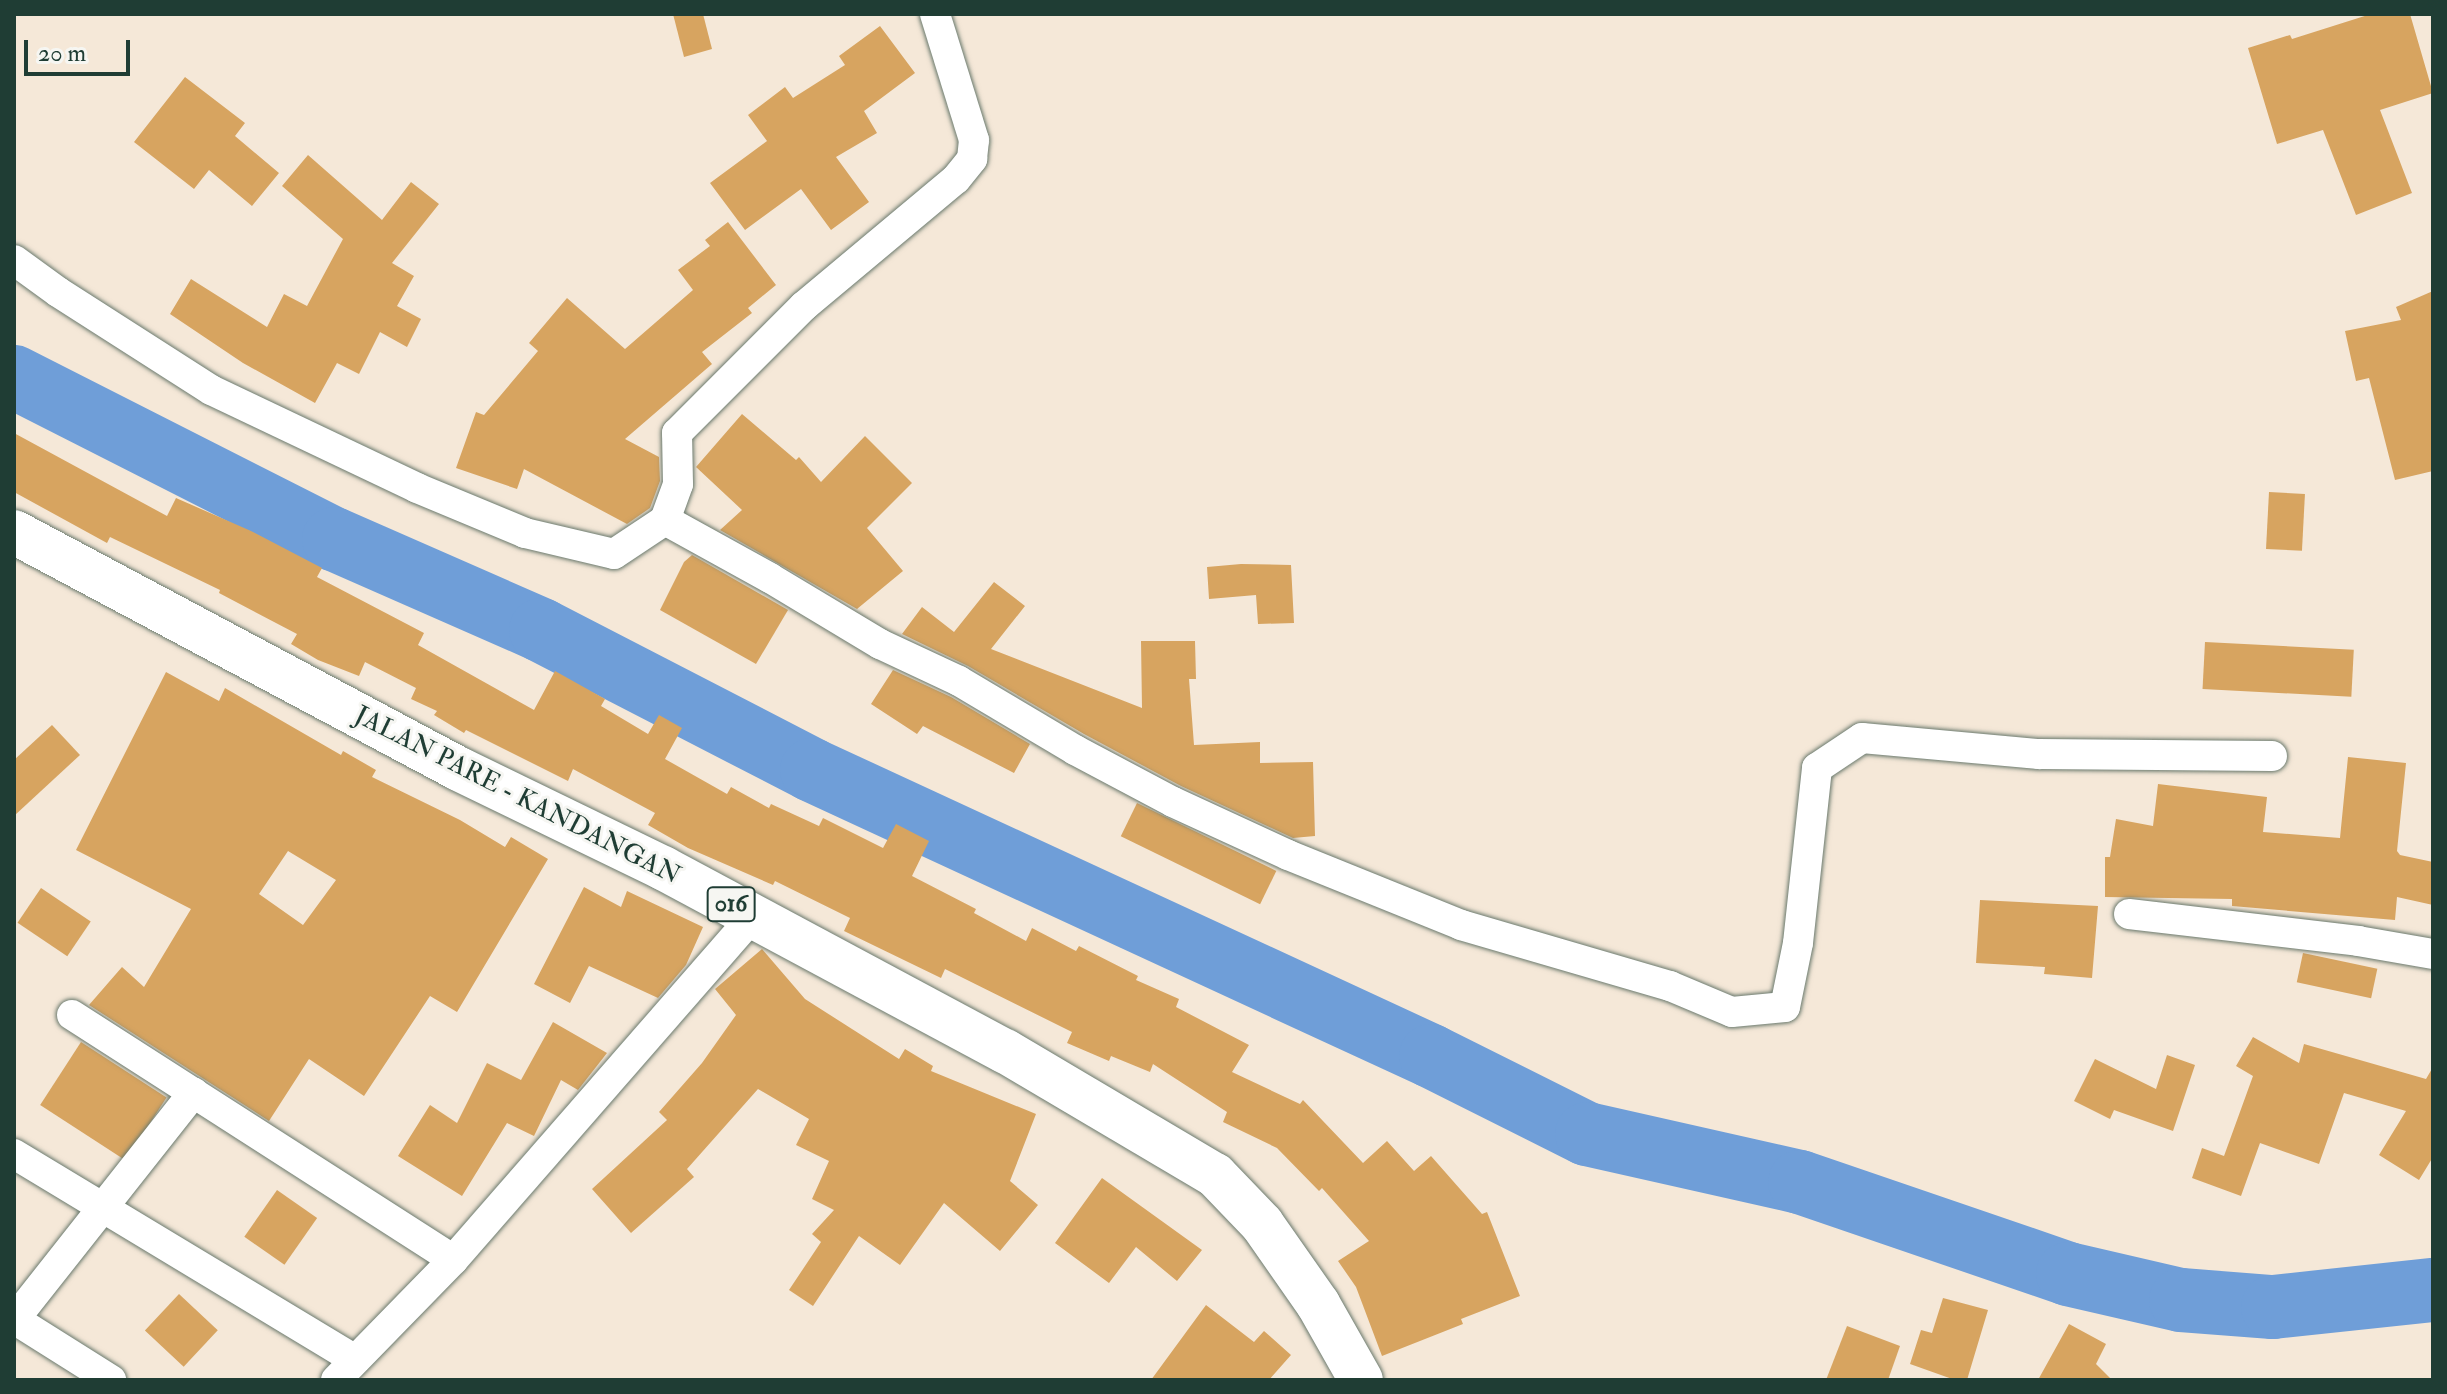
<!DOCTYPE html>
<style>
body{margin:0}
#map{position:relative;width:2447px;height:1394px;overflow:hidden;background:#f5e8d8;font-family:"IM FELL Double Pica",serif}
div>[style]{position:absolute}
.river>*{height:64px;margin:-32px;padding:0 32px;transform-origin:32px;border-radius:32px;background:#6f9ed8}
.building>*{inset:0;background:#d7a460;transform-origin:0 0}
.roads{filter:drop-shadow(0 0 2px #6a796d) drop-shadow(0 0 2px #6a796d)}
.minor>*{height:30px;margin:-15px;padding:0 15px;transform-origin:15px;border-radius:15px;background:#fff}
.primary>*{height:44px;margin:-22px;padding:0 22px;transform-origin:22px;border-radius:22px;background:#fff}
span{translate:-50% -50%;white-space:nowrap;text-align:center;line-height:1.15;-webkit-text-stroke:6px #f6f6f2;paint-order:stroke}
.shield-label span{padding:2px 6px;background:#f6f6f2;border:2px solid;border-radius:6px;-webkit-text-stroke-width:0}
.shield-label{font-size:24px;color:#1f3d34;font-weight:700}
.street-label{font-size:26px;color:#1f3d34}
.frame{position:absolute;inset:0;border:16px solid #1f3d34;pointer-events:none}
.scale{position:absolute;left:24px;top:40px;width:106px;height:36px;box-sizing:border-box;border:4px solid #1f3d34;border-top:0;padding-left:10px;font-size:24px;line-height:28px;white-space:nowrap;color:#1f3d34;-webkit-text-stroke:6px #f6f6f2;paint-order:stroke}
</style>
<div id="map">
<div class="river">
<div style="left:14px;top:377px;width:359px;rotate:26.9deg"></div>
<div style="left:334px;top:539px;width:226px;rotate:23.7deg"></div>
<div style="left:541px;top:630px;width:305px;rotate:27.3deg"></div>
<div style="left:812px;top:770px;width:682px;rotate:24.8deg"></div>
<div style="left:1431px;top:1056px;width:174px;rotate:26.6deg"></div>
<div style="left:1587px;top:1134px;width:218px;rotate:12.7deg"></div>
<div style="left:1800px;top:1182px;width:283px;rotate:18.9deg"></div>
<div style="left:2068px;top:1274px;width:116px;rotate:13deg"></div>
<div style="left:2181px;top:1300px;width:92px;rotate:4.4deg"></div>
<div style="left:2273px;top:1307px;width:161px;rotate:-6.1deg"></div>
</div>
<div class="building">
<div style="clip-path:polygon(673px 14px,703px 14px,712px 49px,684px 57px)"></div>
<div style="clip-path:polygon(2371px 14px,2410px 14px,2433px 93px,2380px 110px,2412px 193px,2356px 215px,2323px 130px,2277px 144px,2248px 48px,2290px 35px,2292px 39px)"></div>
<div style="clip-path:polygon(880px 26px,915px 73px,864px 111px,877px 133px,836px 157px,869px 202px,831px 230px,801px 189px,745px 230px,710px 183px,767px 141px,748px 115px,785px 87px,793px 98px,845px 65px,839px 56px)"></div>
<div style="clip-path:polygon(185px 77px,245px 123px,235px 136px,279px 173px,252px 206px,209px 170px,194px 189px,134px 142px)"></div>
<div style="clip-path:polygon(308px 155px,382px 220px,411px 182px,439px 204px,392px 263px,414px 276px,397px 306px,421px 319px,407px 347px,380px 332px,359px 374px,337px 363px,315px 403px,243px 363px,170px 314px,191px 279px,267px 327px,284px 294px,307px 306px,343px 239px,282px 186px)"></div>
<div style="clip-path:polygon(728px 222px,776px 285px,748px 308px,752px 313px,702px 352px,712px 364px,625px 439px,659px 457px,660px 481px,650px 508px,627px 524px,524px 469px,517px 489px,456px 468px,476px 412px,484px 415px,538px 351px,529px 343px,567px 298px,625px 349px,693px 290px,678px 270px,710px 246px,705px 240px)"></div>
<div style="clip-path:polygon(2433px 291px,2433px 471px,2395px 480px,2369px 378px,2356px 381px,2345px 331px,2401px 320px,2396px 307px)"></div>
<div style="clip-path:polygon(742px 414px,796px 460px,799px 457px,821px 482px,865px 436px,912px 483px,867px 528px,903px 571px,857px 609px,720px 530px,742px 510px,696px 467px)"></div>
<div style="clip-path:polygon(14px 433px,167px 516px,176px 498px,251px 531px,322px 568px,317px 577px,424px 633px,418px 645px,534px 710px,555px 671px,605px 699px,601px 706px,648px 734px,659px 715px,682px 728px,665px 759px,727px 794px,731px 787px,769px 808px,771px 804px,819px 826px,823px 818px,883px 848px,896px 824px,929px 841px,912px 876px,976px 909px,974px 913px,1026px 941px,1032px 928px,1076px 951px,1079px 946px,1138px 976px,1136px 980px,1179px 999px,1176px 1007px,1249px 1045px,1232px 1072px,1300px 1104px,1303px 1100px,1363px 1163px,1387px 1141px,1414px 1171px,1431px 1156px,1482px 1214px,1487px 1212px,1520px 1296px,1461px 1319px,1463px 1324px,1382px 1356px,1356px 1287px,1338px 1261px,1369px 1241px,1322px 1188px,1319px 1191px,1277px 1148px,1223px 1122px,1227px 1112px,1153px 1064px,1150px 1072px,1111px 1056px,1109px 1061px,1067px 1043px,1072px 1032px,945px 969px,941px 978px,844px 931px,850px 918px,775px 881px,773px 885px,688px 848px,648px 825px,655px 813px,573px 769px,568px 781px,466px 730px,464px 733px,434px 715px,437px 711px,411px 699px,416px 688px,365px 662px,359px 676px,318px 660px,291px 644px,297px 634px,219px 593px,220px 590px,110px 537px,107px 543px,14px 492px)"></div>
<div style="left:2269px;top:492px;width:36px;height:57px;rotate:3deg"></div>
<div style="clip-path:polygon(692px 555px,788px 610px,756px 664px,660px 610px,684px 562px)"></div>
<div style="clip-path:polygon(1241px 564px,1291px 565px,1294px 623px,1258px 624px,1256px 595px,1209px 599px,1207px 567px)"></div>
<div style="clip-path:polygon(994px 582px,1025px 606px,991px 649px,1142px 708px,1141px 641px,1195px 641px,1196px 679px,1189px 679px,1194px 745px,1260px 742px,1260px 763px,1313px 762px,1315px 836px,1293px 838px,1181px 786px,1084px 734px,968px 666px,902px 634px,922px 607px,954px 632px)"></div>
<div style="left:2205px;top:642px;width:149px;height:47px;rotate:3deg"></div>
<div style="clip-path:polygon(893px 670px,951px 697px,1030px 744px,1014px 773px,923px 726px,917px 734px,871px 704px)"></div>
<div style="clip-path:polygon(evenodd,166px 672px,219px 701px,225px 688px,341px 755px,343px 751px,376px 770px,372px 777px,460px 820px,505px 847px,511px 837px,548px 859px,457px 1012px,430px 996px,364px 1096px,309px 1059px,269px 1121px,89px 1005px,122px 967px,144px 987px,191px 909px,76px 850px,166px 672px,288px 851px,336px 880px,303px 925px,259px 894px,288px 851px)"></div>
<div style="clip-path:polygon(52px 725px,80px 755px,14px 816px,14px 760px)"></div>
<div style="clip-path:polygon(2348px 757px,2406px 763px,2397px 851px,2400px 855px,2433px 862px,2433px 905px,2397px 897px,2395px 920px,2232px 906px,2232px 899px,2105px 897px,2105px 857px,2110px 857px,2116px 819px,2153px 826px,2158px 784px,2267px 797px,2263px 832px,2340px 838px)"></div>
<div style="left:1137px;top:803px;width:155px;height:37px;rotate:26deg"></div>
<div style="clip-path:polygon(584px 887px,621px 907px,627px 891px,703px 927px,686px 965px,658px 998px,589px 966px,570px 1003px,534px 984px)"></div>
<div style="left:41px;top:888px;width:60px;height:42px;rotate:34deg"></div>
<div style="clip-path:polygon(1980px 900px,2098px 906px,2092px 978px,2044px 974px,2045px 967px,1976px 963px)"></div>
<div style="clip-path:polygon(762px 949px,805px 999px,899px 1059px,905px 1049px,933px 1066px,931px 1071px,1036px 1114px,1010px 1181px,1038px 1205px,1000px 1251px,944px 1203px,900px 1265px,859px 1236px,813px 1306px,789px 1290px,821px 1242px,812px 1234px,834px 1210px,812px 1199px,829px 1161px,796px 1145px,809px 1119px,758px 1089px,687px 1169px,694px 1177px,631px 1233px,592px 1189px,667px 1120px,659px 1112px,702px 1063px,736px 1015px,715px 989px)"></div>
<div style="left:2303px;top:953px;width:76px;height:30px;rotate:12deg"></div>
<div style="clip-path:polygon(553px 1022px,607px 1053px,578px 1090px,561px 1080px,534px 1136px,507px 1123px,462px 1196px,398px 1156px,430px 1105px,457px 1123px,487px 1063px,521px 1080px)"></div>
<div style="clip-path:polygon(2253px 1037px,2299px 1063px,2304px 1044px,2426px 1079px,2433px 1067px,2433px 1157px,2419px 1180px,2379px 1155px,2406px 1111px,2344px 1093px,2319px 1164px,2260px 1143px,2241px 1196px,2192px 1178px,2202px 1148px,2224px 1156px,2253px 1076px,2236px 1066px)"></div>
<div style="left:81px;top:1042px;width:102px;height:75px;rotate:33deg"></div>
<div style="clip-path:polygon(2167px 1055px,2195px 1065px,2173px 1131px,2114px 1110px,2110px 1119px,2074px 1101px,2095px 1059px,2156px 1089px)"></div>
<div style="clip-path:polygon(1102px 1178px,1202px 1250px,1177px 1281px,1136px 1247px,1109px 1283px,1055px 1243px)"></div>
<div style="left:277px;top:1190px;width:49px;height:57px;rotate:35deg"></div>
<div style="left:179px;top:1294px;width:53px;height:50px;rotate:43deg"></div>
<div style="clip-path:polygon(1943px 1298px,1988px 1310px,1967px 1380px,1955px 1380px,1910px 1364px,1921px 1330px,1932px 1333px)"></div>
<div style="clip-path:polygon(1206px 1305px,1254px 1342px,1264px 1331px,1291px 1355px,1269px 1380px,1151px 1380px)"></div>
<div style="clip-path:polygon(2069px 1324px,2106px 1344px,2096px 1364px,2112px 1380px,2038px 1380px)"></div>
<div style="clip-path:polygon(1847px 1326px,1900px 1346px,1888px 1380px,1826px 1380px)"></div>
</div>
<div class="roads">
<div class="minor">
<div style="left:14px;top:260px;width:54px;rotate:36deg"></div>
<div style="left:58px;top:292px;width:182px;rotate:32.6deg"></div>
<div style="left:211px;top:390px;width:228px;rotate:25.4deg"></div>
<div style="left:417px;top:488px;width:117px;rotate:22.6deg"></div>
<div style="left:525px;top:533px;width:91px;rotate:13.3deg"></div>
<div style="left:614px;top:554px;width:61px;rotate:-33.7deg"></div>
<div style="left:665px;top:520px;width:38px;rotate:-70deg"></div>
<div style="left:678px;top:484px;width:51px;rotate:-91.1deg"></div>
<div style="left:677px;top:433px;width:180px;rotate:-45deg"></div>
<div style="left:804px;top:306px;width:198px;rotate:-39.9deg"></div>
<div style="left:956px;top:179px;width:26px;rotate:-51deg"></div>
<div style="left:972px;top:159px;width:19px;rotate:-84deg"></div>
<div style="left:974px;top:140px;width:132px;rotate:-107.2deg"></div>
<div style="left:665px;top:520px;width:120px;rotate:28.9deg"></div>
<div style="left:770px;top:578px;width:128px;rotate:31deg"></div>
<div style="left:880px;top:644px;width:87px;rotate:25.1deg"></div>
<div style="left:959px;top:681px;width:135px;rotate:30.7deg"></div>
<div style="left:1075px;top:750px;width:111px;rotate:28deg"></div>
<div style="left:1173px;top:802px;width:127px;rotate:24.7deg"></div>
<div style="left:1288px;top:855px;width:187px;rotate:22deg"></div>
<div style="left:1461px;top:925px;width:218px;rotate:16.3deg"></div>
<div style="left:1670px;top:986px;width:67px;rotate:22.8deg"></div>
<div style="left:1732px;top:1012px;width:53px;rotate:-5.4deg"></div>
<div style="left:1785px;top:1007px;width:65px;rotate:-78.5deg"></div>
<div style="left:1798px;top:943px;width:176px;rotate:-83.8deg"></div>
<div style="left:1817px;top:768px;width:54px;rotate:-33.7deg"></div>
<div style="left:1862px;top:738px;width:178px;rotate:5.2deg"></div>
<div style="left:2039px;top:754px;width:233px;rotate:0.5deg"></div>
<div style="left:2129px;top:914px;width:231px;rotate:6.7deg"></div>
<div style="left:2358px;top:941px;width:76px;rotate:9.8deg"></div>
<div style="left:72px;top:1015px;width:453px;rotate:32.7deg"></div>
<div style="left:14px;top:1154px;width:398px;rotate:31.1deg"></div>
<div style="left:14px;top:1319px;width:115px;rotate:32.2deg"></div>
<div style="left:14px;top:1320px;width:290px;rotate:-51.7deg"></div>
<div style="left:336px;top:1380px;width:168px;rotate:-45.7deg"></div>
<div style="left:453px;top:1260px;width:456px;rotate:-48.9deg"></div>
</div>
<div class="primary">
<div style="left:14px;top:532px;width:504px;rotate:28.04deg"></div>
<div style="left:459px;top:769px;width:227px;rotate:25.9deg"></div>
<div style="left:663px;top:868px;width:388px;rotate:28.2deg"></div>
<div style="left:1005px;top:1051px;width:244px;rotate:30.6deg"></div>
<div style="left:1215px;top:1175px;width:68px;rotate:46.2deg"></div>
<div style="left:1262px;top:1224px;width:98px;rotate:55deg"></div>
<div style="left:1318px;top:1304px;width:87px;rotate:60.5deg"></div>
</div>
</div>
<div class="shield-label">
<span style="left:731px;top:904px">016</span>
</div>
<div class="street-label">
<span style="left:517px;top:796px;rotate:27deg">JALAN PARE - KANDANGAN</span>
</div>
<div class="frame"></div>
<div class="scale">20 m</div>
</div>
